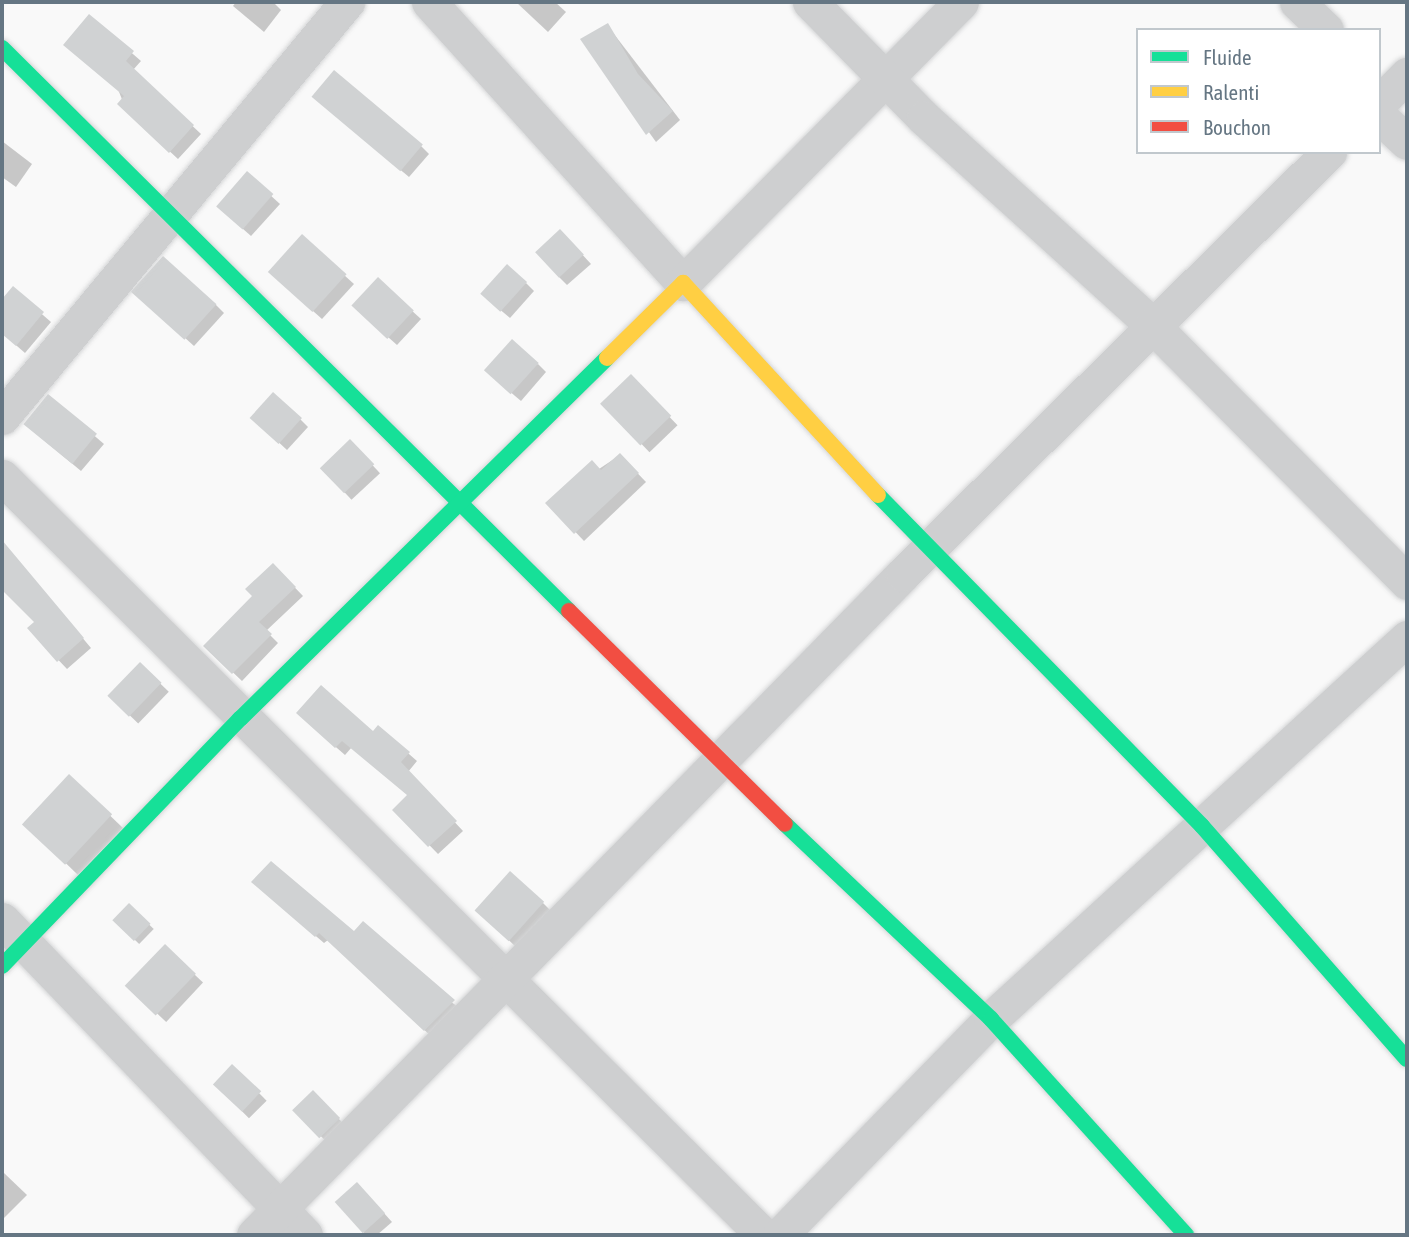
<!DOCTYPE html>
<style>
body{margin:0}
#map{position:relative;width:1409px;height:1237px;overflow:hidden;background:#f9f9f9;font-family:"Asap Condensed",sans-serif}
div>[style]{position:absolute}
.shadow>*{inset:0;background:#0003;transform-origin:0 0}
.building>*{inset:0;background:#d0d2d3;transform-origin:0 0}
.roads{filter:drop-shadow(0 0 2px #d5d6d7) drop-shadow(0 0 2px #d5d6d7)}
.street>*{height:35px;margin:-17.5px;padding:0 17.5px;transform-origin:17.5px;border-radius:17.5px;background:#cecfd0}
.fast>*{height:16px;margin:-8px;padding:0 8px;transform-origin:8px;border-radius:8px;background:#16e098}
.slow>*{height:16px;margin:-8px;padding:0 8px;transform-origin:8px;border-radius:8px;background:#ffcf43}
.jam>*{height:16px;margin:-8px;padding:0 8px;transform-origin:8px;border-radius:8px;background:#f24e42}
span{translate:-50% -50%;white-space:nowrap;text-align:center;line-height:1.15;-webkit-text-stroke:7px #fff;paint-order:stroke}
.frame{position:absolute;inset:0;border:4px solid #657683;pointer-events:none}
.legend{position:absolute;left:1136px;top:28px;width:245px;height:126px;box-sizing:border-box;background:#fff;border:2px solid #c1c8cd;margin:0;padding:9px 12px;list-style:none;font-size:21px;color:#657683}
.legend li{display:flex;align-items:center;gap:14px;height:35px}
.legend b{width:35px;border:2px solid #c1c8cd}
</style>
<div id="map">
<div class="shadow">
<div style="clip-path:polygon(236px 2px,273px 2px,281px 10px,264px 32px,233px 6px)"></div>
<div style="clip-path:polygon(516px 2px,555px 2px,566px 12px,548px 32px)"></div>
<div style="clip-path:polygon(89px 16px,141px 61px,133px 70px,201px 134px,178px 159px,127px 112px)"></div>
<div style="clip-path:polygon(607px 25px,680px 120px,656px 142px,583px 40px)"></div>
<div style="clip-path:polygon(323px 105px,421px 146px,429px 154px,409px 177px)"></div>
<div style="clip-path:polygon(2px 141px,32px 164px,16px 187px,2px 177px)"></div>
<div style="clip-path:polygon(247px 174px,280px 204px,251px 236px,226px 214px)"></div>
<div style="clip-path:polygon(302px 237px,354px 284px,322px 319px,278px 280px)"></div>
<div style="clip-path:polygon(568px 239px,591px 264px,567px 285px,559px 277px)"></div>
<div style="clip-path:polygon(378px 280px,421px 319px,397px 345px,362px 314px)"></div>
<div style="clip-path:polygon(526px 283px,534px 291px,510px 318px,491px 302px)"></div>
<div style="clip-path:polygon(13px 289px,51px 322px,25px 353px,2px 333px,2px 302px)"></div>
<div style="clip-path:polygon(143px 300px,216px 305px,224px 313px,194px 346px)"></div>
<div style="clip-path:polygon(538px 364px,546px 372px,521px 401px,495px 379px)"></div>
<div style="left:631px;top:377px;width:67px;height:39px;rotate:46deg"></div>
<div style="clip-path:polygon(48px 396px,104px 444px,81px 471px,34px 432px)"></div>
<div style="clip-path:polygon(300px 419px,308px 427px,287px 450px,260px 425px)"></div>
<div style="left:350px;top:441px;width:44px;height:39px;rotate:47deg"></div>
<div style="clip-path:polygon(620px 455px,646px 482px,584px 541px,548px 503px)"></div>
<div style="clip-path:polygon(8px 549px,91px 648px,67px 669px,29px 629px,37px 622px,2px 587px,2px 556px)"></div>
<div style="clip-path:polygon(273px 565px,303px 596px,266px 631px,278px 643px,242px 681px,205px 646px,254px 596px)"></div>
<div style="left:140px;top:664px;width:40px;height:44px;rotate:44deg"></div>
<div style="clip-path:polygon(306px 721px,373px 733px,378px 727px,417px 761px,408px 772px,463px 831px,438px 854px,395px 810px,409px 796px,352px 747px,345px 755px)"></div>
<div style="left:69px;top:776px;width:75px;height:65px;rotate:44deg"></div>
<div style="clip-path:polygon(262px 890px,354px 933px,461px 1009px,433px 1038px,328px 940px,324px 943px)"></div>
<div style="clip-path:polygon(543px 903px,551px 911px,516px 947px,484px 917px)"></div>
<div style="left:130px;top:906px;width:33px;height:21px;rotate:44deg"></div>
<div style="left:165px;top:947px;width:52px;height:54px;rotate:43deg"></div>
<div style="left:232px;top:1066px;width:49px;height:25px;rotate:45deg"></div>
<div style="left:313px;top:1093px;width:48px;height:25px;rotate:45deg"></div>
<div style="clip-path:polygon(4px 1173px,27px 1195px,2px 1220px,2px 1176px)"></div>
<div style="clip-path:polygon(365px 1192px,392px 1222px,377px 1235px,366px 1235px,337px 1202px)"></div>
</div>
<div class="building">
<div style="clip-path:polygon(89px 14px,134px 51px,126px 61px,194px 125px,169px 153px,117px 104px,124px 96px,63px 45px)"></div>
<div style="clip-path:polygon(608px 23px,638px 74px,673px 111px,646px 135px,580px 39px)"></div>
<div style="left:334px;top:70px;width:116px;height:35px;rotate:40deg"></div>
<div style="left:247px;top:171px;width:35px;height:47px;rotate:41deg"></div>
<div style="left:560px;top:229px;width:35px;height:34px;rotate:47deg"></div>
<div style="left:302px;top:234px;width:60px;height:51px;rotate:42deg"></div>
<div style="left:163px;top:256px;width:72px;height:48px;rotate:42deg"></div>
<div style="left:507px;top:264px;width:27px;height:40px;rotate:42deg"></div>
<div style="left:378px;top:277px;width:49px;height:39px;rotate:43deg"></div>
<div style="clip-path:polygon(13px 286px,44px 312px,16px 346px,2px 334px,2px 299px)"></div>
<div style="left:512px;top:339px;width:36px;height:42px;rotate:42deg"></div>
<div style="left:631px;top:374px;width:58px;height:43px;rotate:46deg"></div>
<div style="left:273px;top:392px;width:39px;height:35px;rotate:42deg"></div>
<div style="left:48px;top:394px;width:63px;height:39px;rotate:39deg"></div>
<div style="left:350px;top:439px;width:35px;height:42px;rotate:46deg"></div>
<div style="clip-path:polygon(620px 453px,639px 473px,574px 534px,545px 503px,592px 460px,601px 470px)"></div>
<div style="clip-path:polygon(2px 540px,84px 638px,57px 662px,27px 628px,34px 622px,2px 590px)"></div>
<div style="clip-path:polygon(273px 563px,296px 587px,259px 622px,272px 634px,232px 674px,203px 646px,252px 596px,245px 589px)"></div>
<div style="left:140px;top:662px;width:30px;height:47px;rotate:44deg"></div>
<div style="clip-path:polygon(321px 685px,373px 731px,378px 725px,410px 752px,401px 762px,457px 821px,428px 847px,392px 810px,407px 795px,342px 741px,335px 748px,296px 713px)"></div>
<div style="left:69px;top:774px;width:59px;height:69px;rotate:43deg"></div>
<div style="clip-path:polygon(271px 861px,354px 931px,363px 921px,455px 1000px,424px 1031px,319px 933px,315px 937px,251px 882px)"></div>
<div style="left:510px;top:871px;width:46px;height:53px;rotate:42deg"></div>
<div style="left:129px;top:903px;width:30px;height:24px;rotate:44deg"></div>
<div style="left:165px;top:944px;width:43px;height:58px;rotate:44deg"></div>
<div style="left:232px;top:1064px;width:40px;height:28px;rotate:43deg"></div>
<div style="left:313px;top:1090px;width:39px;height:29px;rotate:46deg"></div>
<div style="left:357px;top:1182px;width:42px;height:30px;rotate:48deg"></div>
</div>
<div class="roads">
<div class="street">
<div style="left:429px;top:2px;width:379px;rotate:47.9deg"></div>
<div style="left:683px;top:283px;width:395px;rotate:-45.3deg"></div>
<div style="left:810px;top:2px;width:163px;rotate:45.5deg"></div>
<div style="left:924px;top:118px;width:309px;rotate:42.2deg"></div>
<div style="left:1153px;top:326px;width:361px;rotate:45.2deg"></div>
<div style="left:1297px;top:2px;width:40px;rotate:44deg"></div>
<div style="left:1379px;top:103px;width:40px;rotate:-45deg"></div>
<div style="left:1379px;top:116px;width:38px;rotate:43deg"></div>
<div style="left:2px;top:417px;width:540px;rotate:-50.26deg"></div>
<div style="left:2px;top:477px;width:1074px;rotate:44.89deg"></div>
<div style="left:2px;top:920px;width:437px;rotate:46.1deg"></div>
<div style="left:254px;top:1235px;width:926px;rotate:-45.52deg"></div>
<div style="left:903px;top:574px;width:600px;rotate:-44.73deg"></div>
<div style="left:780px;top:1235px;width:302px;rotate:-45.7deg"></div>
<div style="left:991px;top:1019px;width:564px;rotate:-42.49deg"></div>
</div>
<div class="fast">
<div style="left:2px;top:48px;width:799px;rotate:44.8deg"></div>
<div style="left:878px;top:495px;width:463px;rotate:45.6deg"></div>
<div style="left:1202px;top:826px;width:310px;rotate:48.7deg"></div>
<div style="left:785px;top:824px;width:284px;rotate:43.4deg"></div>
<div style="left:991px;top:1019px;width:291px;rotate:47.9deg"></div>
<div style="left:2px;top:966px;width:344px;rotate:-46.1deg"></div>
<div style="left:241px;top:718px;width:513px;rotate:-44.53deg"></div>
</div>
<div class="slow">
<div style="left:607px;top:358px;width:107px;rotate:-44.6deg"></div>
<div style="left:683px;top:283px;width:288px;rotate:47.4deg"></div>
</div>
<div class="jam">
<div style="left:569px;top:611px;width:303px;rotate:44.6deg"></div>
</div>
</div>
<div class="frame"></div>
<ul class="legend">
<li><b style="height:9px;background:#16e098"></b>Fluide</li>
<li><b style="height:9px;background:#ffcf43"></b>Ralenti</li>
<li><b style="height:9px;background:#f24e42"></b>Bouchon</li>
</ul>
</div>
